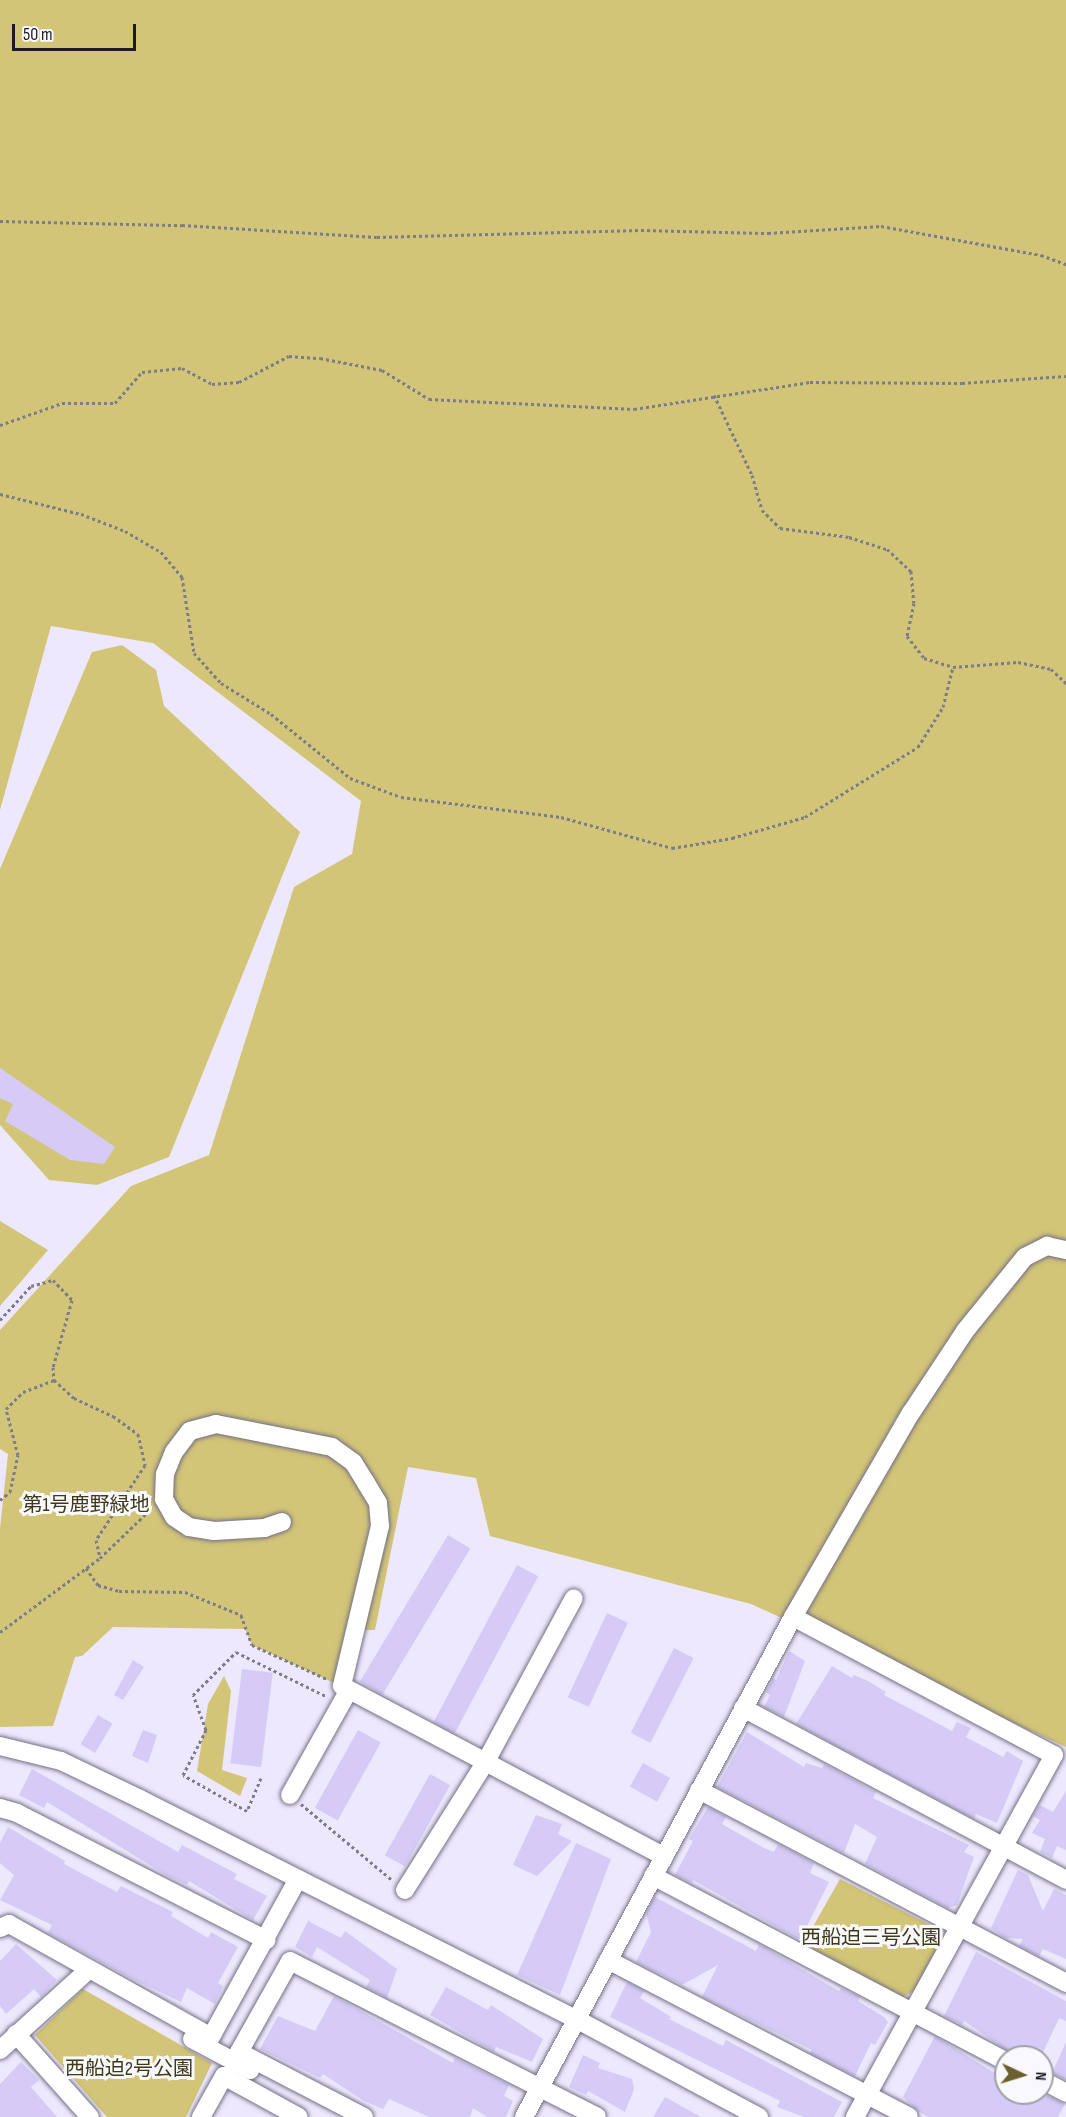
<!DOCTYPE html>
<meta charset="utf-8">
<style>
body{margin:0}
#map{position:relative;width:1066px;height:2117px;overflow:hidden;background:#ede8fd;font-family:"Sofia Sans Condensed","Noto Sans JP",sans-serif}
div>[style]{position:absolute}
.green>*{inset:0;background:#d2c577}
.building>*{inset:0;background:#d6cbf6;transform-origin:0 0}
.path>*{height:3px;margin-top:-1.5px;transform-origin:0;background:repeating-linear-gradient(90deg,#7e7b8a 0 3px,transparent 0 6px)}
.roads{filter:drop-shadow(0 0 2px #756f85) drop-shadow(0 0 2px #756f85)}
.minor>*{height:18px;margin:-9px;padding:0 9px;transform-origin:9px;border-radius:9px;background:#fff}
span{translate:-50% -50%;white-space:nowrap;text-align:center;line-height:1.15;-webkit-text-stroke:6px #f9f8fd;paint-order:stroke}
.park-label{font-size:20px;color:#3e3917}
.north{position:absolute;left:994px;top:2045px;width:60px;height:60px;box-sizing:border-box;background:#f9f8fd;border:2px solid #a19fa6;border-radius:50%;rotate:94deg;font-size:16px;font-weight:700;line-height:24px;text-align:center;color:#1c1a23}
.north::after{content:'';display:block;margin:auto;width:21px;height:27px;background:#6a612e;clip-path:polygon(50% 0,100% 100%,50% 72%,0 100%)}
.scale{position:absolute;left:12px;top:24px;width:124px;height:27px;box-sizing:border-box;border:3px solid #1c1a23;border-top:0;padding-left:8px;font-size:18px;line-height:21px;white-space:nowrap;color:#1c1a23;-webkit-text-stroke:4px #f9f8fd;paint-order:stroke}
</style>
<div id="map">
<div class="green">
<div style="clip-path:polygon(0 0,1066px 0,1066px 1747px,751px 1604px,490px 1536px,476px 1478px,408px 1467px,375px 1630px,360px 1630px,349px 1690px,252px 1645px,245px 1629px,113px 1627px,82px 1656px,75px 1657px,53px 1726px,0 1727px,0 1529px,8px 1454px,0 1449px,0 1330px,131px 1186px,209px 1155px,294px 887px,352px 854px,361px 801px,153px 643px,51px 626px,0 810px)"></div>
<div style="clip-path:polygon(122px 645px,156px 670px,164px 706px,300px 832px,169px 1157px,97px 1185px,49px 1180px,0 1125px,0 869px,92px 652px)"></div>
<div style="clip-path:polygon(0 1221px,48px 1250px,0 1306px)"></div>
<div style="clip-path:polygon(224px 1676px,231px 1691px,222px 1770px,247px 1778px,240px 1796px,197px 1771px,208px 1704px)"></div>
<div style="clip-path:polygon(840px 1879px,938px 1929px,941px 1940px,914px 1991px,903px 1997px,802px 1946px)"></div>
<div style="clip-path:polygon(83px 1989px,212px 2063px,186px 2117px,107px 2117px,35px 2035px)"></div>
</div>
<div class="building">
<div style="clip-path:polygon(0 1068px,115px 1147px,104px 1164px,70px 1160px,5px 1121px,13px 1104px,0 1098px)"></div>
<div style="left:448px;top:1535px;width:26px;height:171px;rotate:31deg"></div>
<div style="left:517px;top:1565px;width:24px;height:178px;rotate:28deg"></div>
<div style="left:607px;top:1613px;width:23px;height:93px;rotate:25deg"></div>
<div style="left:674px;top:1648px;width:22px;height:95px;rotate:27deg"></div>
<div style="clip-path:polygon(789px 1651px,805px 1661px,784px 1717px,764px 1707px,770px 1695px,766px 1692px,773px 1678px,776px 1680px)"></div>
<div style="clip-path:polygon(133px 1660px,144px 1667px,123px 1700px,114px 1695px)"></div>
<div style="clip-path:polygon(832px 1666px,852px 1678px,854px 1675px,870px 1682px,886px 1692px,884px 1695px,952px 1731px,957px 1722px,971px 1728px,966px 1737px,1003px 1757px,1007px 1751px,1023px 1761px,997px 1823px,976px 1814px,974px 1819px,796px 1724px)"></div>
<div style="left:242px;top:1669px;width:31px;height:95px;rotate:7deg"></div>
<div style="left:98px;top:1715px;width:17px;height:34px;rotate:31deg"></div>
<div style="clip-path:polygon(143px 1730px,157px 1735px,148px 1763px,132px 1756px)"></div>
<div style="left:358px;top:1730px;width:26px;height:89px;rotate:29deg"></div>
<div style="clip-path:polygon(747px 1732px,804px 1767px,806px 1763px,822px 1768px,824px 1764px,876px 1792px,873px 1798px,969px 1845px,964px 1852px,974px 1857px,957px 1905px,948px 1908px,865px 1864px,877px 1837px,855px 1824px,844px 1853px,717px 1787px)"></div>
<div style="left:643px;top:1763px;width:31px;height:27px;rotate:29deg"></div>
<div style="clip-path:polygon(32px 1769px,178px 1852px,182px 1845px,237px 1874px,234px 1879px,267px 1896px,253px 1920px,189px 1881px,187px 1885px,166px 1875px,47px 1802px,44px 1808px,19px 1795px)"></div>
<div style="left:430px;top:1774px;width:23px;height:93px;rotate:29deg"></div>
<div style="clip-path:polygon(1066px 1791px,1066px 1850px,1057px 1846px,1052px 1858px,1040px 1852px,1045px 1839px,1032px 1833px,1040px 1820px,1033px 1816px,1040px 1805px,1053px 1812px)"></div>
<div style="clip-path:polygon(708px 1807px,726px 1817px,722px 1824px,764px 1848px,774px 1852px,778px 1844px,814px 1863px,810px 1873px,829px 1882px,800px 1940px,693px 1880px,692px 1883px,675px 1875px,693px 1841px,689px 1839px)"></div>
<div style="clip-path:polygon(536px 1815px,562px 1824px,558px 1834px,572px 1841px,537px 1876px,513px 1865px)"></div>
<div style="clip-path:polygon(8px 1827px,65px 1861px,64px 1864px,117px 1892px,121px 1886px,173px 1912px,171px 1916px,208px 1938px,211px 1932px,238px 1947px,218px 1983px,223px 1986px,215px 2004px,187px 1988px,181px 2002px,134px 1980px,48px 1933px,52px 1925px,0 1900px,14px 1875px,0 1863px,0 1843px)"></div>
<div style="clip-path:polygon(576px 1843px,611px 1859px,560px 1995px,517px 1975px)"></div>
<div style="clip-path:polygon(1018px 1870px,1028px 1875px,1043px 1911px,1054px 1889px,1066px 1895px,1066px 1959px,1043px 1949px,1039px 1956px,1019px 1946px,1023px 1939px,1005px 1938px,991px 1928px)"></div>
<div style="clip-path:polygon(655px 1897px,756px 1951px,759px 1944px,839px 1991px,841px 1988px,860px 1997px,858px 2001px,884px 2017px,888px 2022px,875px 2045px,871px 2043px,855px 2076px,810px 2053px,812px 2050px,702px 1997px,718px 1965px,682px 1985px,636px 1962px,651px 1932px,646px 1913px)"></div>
<div style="clip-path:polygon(308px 1921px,341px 1938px,345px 1931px,397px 1969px,387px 1998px,366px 1987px,370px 1980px,317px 1947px,312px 1957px,295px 1947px)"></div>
<div style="clip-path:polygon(16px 1944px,57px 1980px,41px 1997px,34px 1989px,6px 2014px,0 2006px,0 1961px)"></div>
<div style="clip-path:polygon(976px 1952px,1066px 2001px,1066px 2021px,1059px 2018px,1041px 2057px,1016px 2057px,964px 2021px,962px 2025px,944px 2016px)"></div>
<div style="clip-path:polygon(627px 1982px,644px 1991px,640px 1998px,671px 2017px,669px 2019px,723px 2046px,726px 2040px,842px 2102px,834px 2117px,804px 2117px,777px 2107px,780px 2101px,610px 2017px)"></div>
<div style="clip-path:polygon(446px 1987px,488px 2010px,491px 2005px,543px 2039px,532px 2062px,496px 2047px,494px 2052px,430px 2015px)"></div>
<div style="clip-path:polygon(334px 1996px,453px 2063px,455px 2058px,509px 2085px,504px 2096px,513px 2101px,506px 2117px,487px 2117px,473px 2108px,470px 2117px,429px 2117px,389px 2099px,383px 2109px,364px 2101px,323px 2074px,320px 2078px,260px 2049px,278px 2016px,315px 2031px)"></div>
<div style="clip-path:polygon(935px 2036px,1006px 2080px,1006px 2093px,1042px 2093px,1065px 2104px,1058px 2117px,928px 2117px,918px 2111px,903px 2097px)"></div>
<div style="clip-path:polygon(1066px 2042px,1066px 2080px,1052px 2073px)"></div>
<div style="clip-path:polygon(583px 2055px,600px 2063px,598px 2068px,632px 2079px,634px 2089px,625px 2112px,588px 2091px,586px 2095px,569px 2087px)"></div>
<div style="clip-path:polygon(21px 2062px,39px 2080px,31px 2087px,57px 2117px,0 2117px,0 2084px)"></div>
<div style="clip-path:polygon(665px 2097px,701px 2117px,653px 2117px)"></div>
</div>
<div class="path">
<div style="left:0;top:221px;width:182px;rotate:1.3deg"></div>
<div style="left:182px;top:225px;width:195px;rotate:3.5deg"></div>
<div style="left:377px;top:237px;width:264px;rotate:-1.5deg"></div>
<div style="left:641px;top:230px;width:127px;rotate:1.4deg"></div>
<div style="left:768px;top:233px;width:113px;rotate:-3.5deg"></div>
<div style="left:881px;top:226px;width:163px;rotate:10.3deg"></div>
<div style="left:1041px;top:255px;width:27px;rotate:20deg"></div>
<div style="left:714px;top:395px;width:89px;rotate:64.6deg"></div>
<div style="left:752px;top:475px;width:36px;rotate:74deg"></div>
<div style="left:762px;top:510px;width:25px;rotate:45deg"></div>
<div style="left:780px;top:528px;width:70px;rotate:7.4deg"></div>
<div style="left:849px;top:537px;width:40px;rotate:18deg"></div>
<div style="left:887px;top:549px;width:33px;rotate:43deg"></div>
<div style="left:911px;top:571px;width:32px;rotate:85deg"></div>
<div style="left:914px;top:603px;width:34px;rotate:102deg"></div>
<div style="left:907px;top:636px;width:28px;rotate:52deg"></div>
<div style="left:924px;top:658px;width:30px;rotate:17deg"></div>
<div style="left:953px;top:667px;width:65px;rotate:-4.4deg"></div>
<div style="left:1018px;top:662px;width:34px;rotate:12deg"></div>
<div style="left:1051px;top:669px;width:21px;rotate:43deg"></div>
<div style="left:0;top:425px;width:66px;rotate:-19.5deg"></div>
<div style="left:62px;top:403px;width:53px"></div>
<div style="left:115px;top:403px;width:41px;rotate:-48.9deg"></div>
<div style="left:142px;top:372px;width:40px;rotate:-5.7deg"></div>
<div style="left:182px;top:368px;width:34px;rotate:28deg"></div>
<div style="left:212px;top:384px;width:27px;rotate:-4deg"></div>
<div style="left:239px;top:382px;width:56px;rotate:-27.5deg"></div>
<div style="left:289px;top:356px;width:31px;rotate:4deg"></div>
<div style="left:320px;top:358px;width:63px;rotate:11deg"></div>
<div style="left:382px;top:370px;width:55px;rotate:31.7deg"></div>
<div style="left:429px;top:399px;width:205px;rotate:2.8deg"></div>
<div style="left:634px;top:409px;width:178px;rotate:-8.7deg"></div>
<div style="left:810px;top:382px;width:152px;rotate:0.4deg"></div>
<div style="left:962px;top:383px;width:104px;rotate:-3.9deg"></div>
<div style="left:0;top:494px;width:83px;rotate:13.9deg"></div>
<div style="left:81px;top:514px;width:47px;rotate:21.1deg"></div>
<div style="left:125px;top:531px;width:42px;rotate:30.3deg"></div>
<div style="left:161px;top:552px;width:33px;rotate:50deg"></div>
<div style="left:182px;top:577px;width:77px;rotate:81deg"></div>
<div style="left:194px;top:653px;width:40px;rotate:48deg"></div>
<div style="left:221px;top:683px;width:59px;rotate:31.8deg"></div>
<div style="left:271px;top:714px;width:102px;rotate:39deg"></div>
<div style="left:350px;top:778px;width:54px;rotate:20.4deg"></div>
<div style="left:401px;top:797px;width:161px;rotate:7.1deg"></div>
<div style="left:561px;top:817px;width:115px;rotate:15.6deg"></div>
<div style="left:672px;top:848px;width:61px;rotate:-9.5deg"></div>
<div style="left:732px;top:838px;width:76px;rotate:-16deg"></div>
<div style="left:805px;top:817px;width:133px;rotate:-31.8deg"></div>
<div style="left:918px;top:747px;width:47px;rotate:-58deg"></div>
<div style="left:943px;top:707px;width:41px;rotate:-76deg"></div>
<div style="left:0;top:1320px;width:46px;rotate:-47.6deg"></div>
<div style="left:31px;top:1286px;width:23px;rotate:-15deg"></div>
<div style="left:53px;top:1280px;width:28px;rotate:46deg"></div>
<div style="left:72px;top:1300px;width:70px;rotate:105.8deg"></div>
<div style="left:53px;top:1367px;width:13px;rotate:86deg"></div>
<div style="left:54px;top:1380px;width:27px;rotate:42deg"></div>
<div style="left:74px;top:1398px;width:43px;rotate:24.8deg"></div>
<div style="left:113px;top:1416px;width:31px;rotate:36deg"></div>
<div style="left:138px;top:1434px;width:32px;rotate:77deg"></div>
<div style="left:145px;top:1465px;width:90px;rotate:123.2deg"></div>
<div style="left:96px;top:1540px;width:18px;rotate:77deg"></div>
<div style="left:0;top:1500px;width:13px;rotate:-39deg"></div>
<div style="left:10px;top:1492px;width:38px;rotate:-78deg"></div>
<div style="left:18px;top:1455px;width:48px;rotate:-104.6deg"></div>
<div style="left:6px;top:1409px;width:24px;rotate:-45deg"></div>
<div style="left:23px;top:1392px;width:33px;rotate:-21deg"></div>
<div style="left:86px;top:1568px;width:21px;rotate:55deg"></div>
<div style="left:98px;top:1585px;width:22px;rotate:16deg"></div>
<div style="left:119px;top:1591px;width:66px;rotate:0.9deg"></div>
<div style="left:185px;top:1592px;width:61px;rotate:22.3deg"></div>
<div style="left:241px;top:1615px;width:32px;rotate:70deg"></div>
<div style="left:252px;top:1645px;width:82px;rotate:24.4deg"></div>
<div style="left:0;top:1632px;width:124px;rotate:-36.5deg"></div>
<div style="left:100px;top:1558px;width:71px;rotate:-43.9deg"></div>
<div style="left:261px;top:1778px;width:36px;rotate:113deg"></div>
<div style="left:247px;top:1811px;width:73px;rotate:-150.6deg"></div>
<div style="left:183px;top:1775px;width:51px;rotate:-62.9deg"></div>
<div style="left:206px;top:1730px;width:37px;rotate:-110deg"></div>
<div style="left:193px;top:1695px;width:61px;rotate:-45deg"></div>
<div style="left:236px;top:1652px;width:100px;rotate:26.1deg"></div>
<div style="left:301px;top:1804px;width:120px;rotate:39.9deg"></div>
</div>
<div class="roads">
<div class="minor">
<div style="left:282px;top:1522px;width:18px;rotate:161deg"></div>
<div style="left:265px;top:1528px;width:51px;rotate:176.6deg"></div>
<div style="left:214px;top:1531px;width:25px;rotate:-171deg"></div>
<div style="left:189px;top:1527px;width:18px;rotate:-146deg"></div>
<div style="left:174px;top:1517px;width:21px;rotate:-119deg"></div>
<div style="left:164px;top:1499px;width:25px;rotate:-88deg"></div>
<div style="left:165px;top:1474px;width:24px;rotate:-68deg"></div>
<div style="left:174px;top:1452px;width:26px;rotate:-53deg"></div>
<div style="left:190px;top:1431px;width:27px;rotate:-15deg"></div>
<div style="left:216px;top:1424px;width:118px;rotate:11.2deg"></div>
<div style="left:332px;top:1447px;width:26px;rotate:36deg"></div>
<div style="left:353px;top:1462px;width:25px;rotate:58deg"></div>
<div style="left:366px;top:1483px;width:23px;rotate:59deg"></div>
<div style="left:378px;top:1503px;width:23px;rotate:85deg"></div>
<div style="left:380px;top:1526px;width:164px;rotate:103.4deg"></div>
<div style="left:342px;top:1686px;width:363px;rotate:27.9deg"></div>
<div style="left:793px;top:1617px;width:295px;rotate:27.9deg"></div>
<div style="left:1054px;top:1755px;width:413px;rotate:118.8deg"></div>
<div style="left:743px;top:1708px;width:366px;rotate:28deg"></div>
<div style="left:0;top:1746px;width:63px;rotate:13.8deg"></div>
<div style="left:61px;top:1761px;width:88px;rotate:25.7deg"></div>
<div style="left:140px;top:1799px;width:488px;rotate:26.8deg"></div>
<div style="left:576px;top:2019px;width:208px;rotate:28.2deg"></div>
<div style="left:699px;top:1790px;width:415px;rotate:27.7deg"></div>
<div style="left:290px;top:1795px;width:120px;rotate:-60.7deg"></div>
<div style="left:0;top:1808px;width:18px;rotate:16deg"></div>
<div style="left:17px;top:1813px;width:280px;rotate:27deg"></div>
<div style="left:653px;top:1876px;width:399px;rotate:27.7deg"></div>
<div style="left:405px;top:1890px;width:150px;rotate:-57.8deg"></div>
<div style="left:485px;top:1763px;width:187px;rotate:-61.7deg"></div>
<div style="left:0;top:1928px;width:10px;rotate:-24deg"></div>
<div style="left:9px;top:1924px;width:231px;rotate:29.2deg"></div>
<div style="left:211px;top:2037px;width:180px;rotate:-61.2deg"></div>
<div style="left:608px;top:1960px;width:339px;rotate:27.5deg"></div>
<div style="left:16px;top:2034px;width:111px;rotate:48.3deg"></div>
<div style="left:192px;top:2039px;width:66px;rotate:28.1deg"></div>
<div style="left:0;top:2050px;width:118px;rotate:-42.2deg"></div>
<div style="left:1042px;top:2080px;width:27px;rotate:28deg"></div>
<div style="left:201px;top:2117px;width:47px;rotate:-60.7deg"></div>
<div style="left:224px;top:2076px;width:85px;rotate:28.7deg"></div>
<div style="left:364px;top:2117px;width:141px;rotate:-152.5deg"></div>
<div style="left:239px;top:2052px;width:104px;rotate:-60.7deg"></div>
<div style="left:290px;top:1961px;width:344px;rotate:26.9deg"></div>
<div style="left:524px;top:2117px;width:568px;rotate:-61.72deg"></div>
<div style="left:793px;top:1617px;width:236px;rotate:-60deg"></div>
<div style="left:911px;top:1413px;width:98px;rotate:-56.6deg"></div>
<div style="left:965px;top:1331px;width:95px;rotate:-51deg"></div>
<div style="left:1025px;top:1257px;width:25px;rotate:-27deg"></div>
<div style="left:1047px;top:1246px;width:19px;rotate:12deg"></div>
</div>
</div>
<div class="park-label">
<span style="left:86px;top:1505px">第1号鹿野緑地</span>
<span style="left:871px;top:1938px">西船迫三号公園</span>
<span style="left:129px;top:2069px">西船迫2号公園</span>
</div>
<div class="north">N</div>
<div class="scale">50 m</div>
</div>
